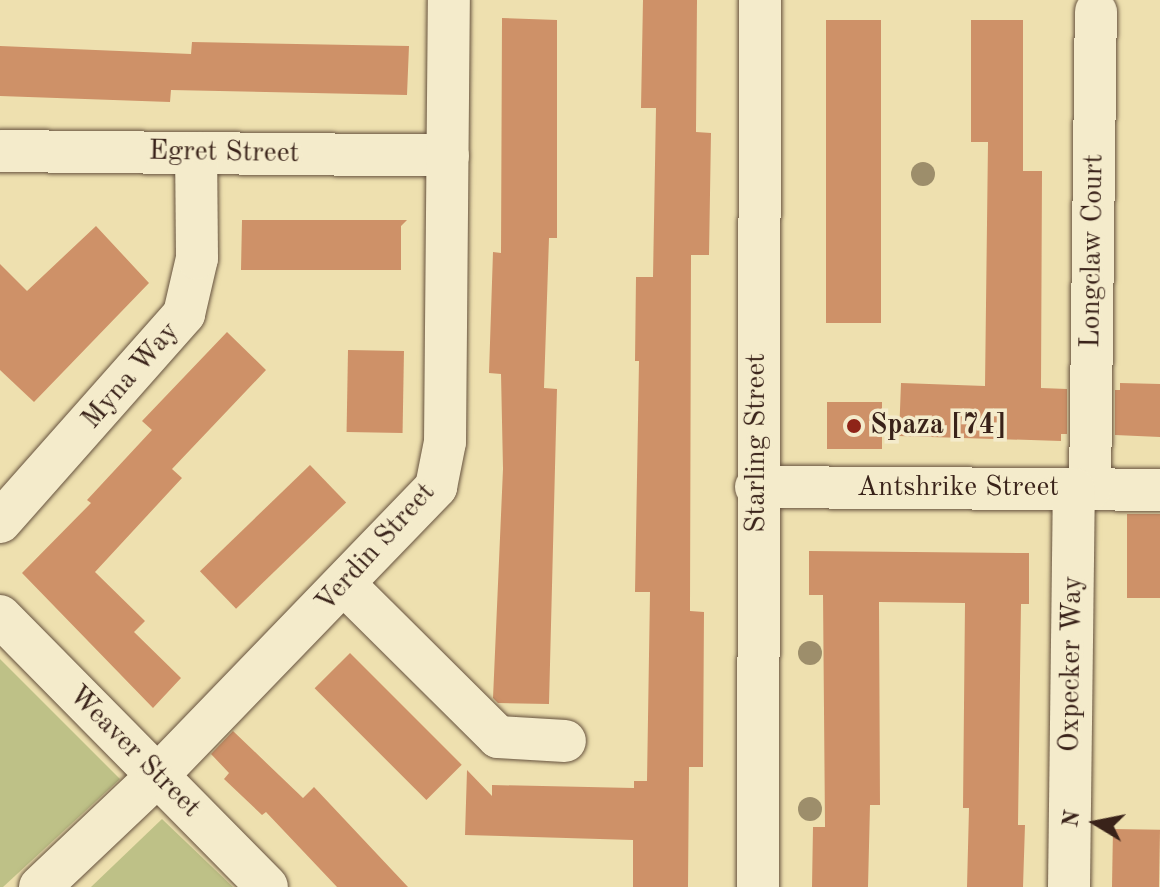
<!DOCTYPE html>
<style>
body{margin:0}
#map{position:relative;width:1160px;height:887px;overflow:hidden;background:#eee0af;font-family:"Old Standard TT",serif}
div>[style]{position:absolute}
.green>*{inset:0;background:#bec187}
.building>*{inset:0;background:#ce9168;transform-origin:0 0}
.roads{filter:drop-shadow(0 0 2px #66523e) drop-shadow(0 0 2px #66523e)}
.street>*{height:42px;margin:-21px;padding:0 21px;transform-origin:21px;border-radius:21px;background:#f4ebcb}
.trees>*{width:24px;height:24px;margin:-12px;border-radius:50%;background:#9d8e6b}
.dots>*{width:22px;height:22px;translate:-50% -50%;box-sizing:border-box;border:4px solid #f4ebcb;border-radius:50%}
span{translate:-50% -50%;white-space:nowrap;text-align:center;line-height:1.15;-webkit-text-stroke:7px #f4ebcb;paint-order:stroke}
.street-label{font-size:28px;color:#392219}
.poi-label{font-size:28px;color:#392219;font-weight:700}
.left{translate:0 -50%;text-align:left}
.north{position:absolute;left:1056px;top:783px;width:80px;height:80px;-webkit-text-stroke:6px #f4ebcb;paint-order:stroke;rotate:280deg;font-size:22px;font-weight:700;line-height:32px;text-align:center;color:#392219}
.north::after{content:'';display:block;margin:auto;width:28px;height:36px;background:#392219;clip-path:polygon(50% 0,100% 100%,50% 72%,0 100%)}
</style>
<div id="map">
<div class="green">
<div style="clip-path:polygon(0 659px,120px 779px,3px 887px,0 887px)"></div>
<div style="clip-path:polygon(162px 819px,233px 887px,91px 887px)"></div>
</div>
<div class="building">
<div style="clip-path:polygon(643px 0,697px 0,696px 132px,711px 133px,709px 255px,691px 255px,690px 611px,704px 612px,703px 767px,689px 767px,688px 887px,633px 887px,633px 840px,465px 835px,467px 770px,492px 796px,492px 785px,634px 788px,634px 781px,647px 781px,650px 592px,635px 592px,639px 361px,635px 361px,636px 277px,653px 277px,656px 108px,641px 108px)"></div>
<div style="clip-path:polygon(502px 18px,557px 20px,557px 238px,549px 238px,544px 388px,557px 389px,549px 704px,498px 703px,493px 698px,503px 469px,501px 374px,489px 373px,493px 252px,501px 253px)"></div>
<div style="left:826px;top:20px;width:55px;height:303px"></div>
<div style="clip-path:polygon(971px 20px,1023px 20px,1023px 171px,1042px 171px,1041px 388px,1067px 389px,1067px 434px,1061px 434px,1061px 441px,899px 436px,901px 383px,985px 386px,988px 142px,971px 142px)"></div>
<div style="clip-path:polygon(192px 42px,409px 46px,407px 95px,171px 90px,170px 102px,0 96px,0 46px,191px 54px)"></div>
<div style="clip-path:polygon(242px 220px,407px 220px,401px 226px,401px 270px,241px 270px)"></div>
<div style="clip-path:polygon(96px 226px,149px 283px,34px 402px,0 370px,0 264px,27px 291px)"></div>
<div style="clip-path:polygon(227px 332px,266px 370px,172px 469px,182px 478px,95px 572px,145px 621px,134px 632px,181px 678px,153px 708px,22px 573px,91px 503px,87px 500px,152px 430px,142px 421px)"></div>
<div style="left:348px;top:350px;width:56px;height:82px;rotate:1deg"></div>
<div style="clip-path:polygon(1120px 383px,1160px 384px,1160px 437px,1115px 435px,1115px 390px,1120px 390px)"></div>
<div style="left:827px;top:402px;width:55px;height:47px"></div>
<div style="left:310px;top:465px;width:52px;height:153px;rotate:46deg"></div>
<div style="left:1127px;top:514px;width:33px;height:84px"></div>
<div style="clip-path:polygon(809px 551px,1029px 553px,1029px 604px,1021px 604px,1018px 825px,1025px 825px,1023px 887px,967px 887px,969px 808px,963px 808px,965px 603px,879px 602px,880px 805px,870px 805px,868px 887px,812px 887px,813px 827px,825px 827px,823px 595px,809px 595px)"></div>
<div style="left:350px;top:653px;width:158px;height:50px;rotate:45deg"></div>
<div style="clip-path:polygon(233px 731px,303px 798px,314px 787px,408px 887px,337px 887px,266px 812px,262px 815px,224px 779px,229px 773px,211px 754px)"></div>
<div style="left:1113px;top:829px;width:47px;height:58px;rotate:1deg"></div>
</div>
<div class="roads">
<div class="street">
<div style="left:0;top:151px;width:448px;rotate:0.6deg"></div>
<div style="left:756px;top:487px;width:404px;rotate:0.4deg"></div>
<div style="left:1090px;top:489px;width:477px;rotate:-89.3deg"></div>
<div style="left:0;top:522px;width:278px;rotate:-48.5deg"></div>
<div style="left:184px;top:314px;width:57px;rotate:-76.9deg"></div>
<div style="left:197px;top:258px;width:105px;rotate:-90.5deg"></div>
<div style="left:344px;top:584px;width:217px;rotate:44.8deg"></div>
<div style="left:498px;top:737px;width:67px;rotate:3.4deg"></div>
<div style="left:0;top:616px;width:380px;rotate:45.4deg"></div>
<div style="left:40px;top:887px;width:161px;rotate:-43.5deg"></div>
<div style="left:157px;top:776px;width:402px;rotate:-46deg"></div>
<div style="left:436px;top:487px;width:46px;rotate:-78.7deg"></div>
<div style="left:445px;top:442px;width:442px;rotate:-89.5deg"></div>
<div style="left:758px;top:887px;width:887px;rotate:-89.87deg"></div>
<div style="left:1069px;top:887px;width:398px;rotate:-89.3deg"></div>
</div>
</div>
<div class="trees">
<div style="left:923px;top:174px"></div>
<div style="left:810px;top:653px"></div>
<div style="left:810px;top:809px"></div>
</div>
<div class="dots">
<div style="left:854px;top:426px;background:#8f2418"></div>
</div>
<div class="street-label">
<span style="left:224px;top:153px;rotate:1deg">Egret Street</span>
<span style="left:1093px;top:251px;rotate:-89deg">Longclaw Court</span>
<span style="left:131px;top:376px;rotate:-49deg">Myna Way</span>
<span style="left:757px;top:443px;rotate:-90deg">Starling Street</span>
<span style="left:958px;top:488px">Antshrike Street</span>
<span style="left:376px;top:548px;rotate:-48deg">Verdin Street</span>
<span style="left:1072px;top:664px;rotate:-89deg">Oxpecker Way</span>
<span style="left:134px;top:752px;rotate:45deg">Weaver Street</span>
</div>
<div class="poi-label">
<span class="left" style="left:870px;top:426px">Spaza [74]</span>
</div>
<div class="north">N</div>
</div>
